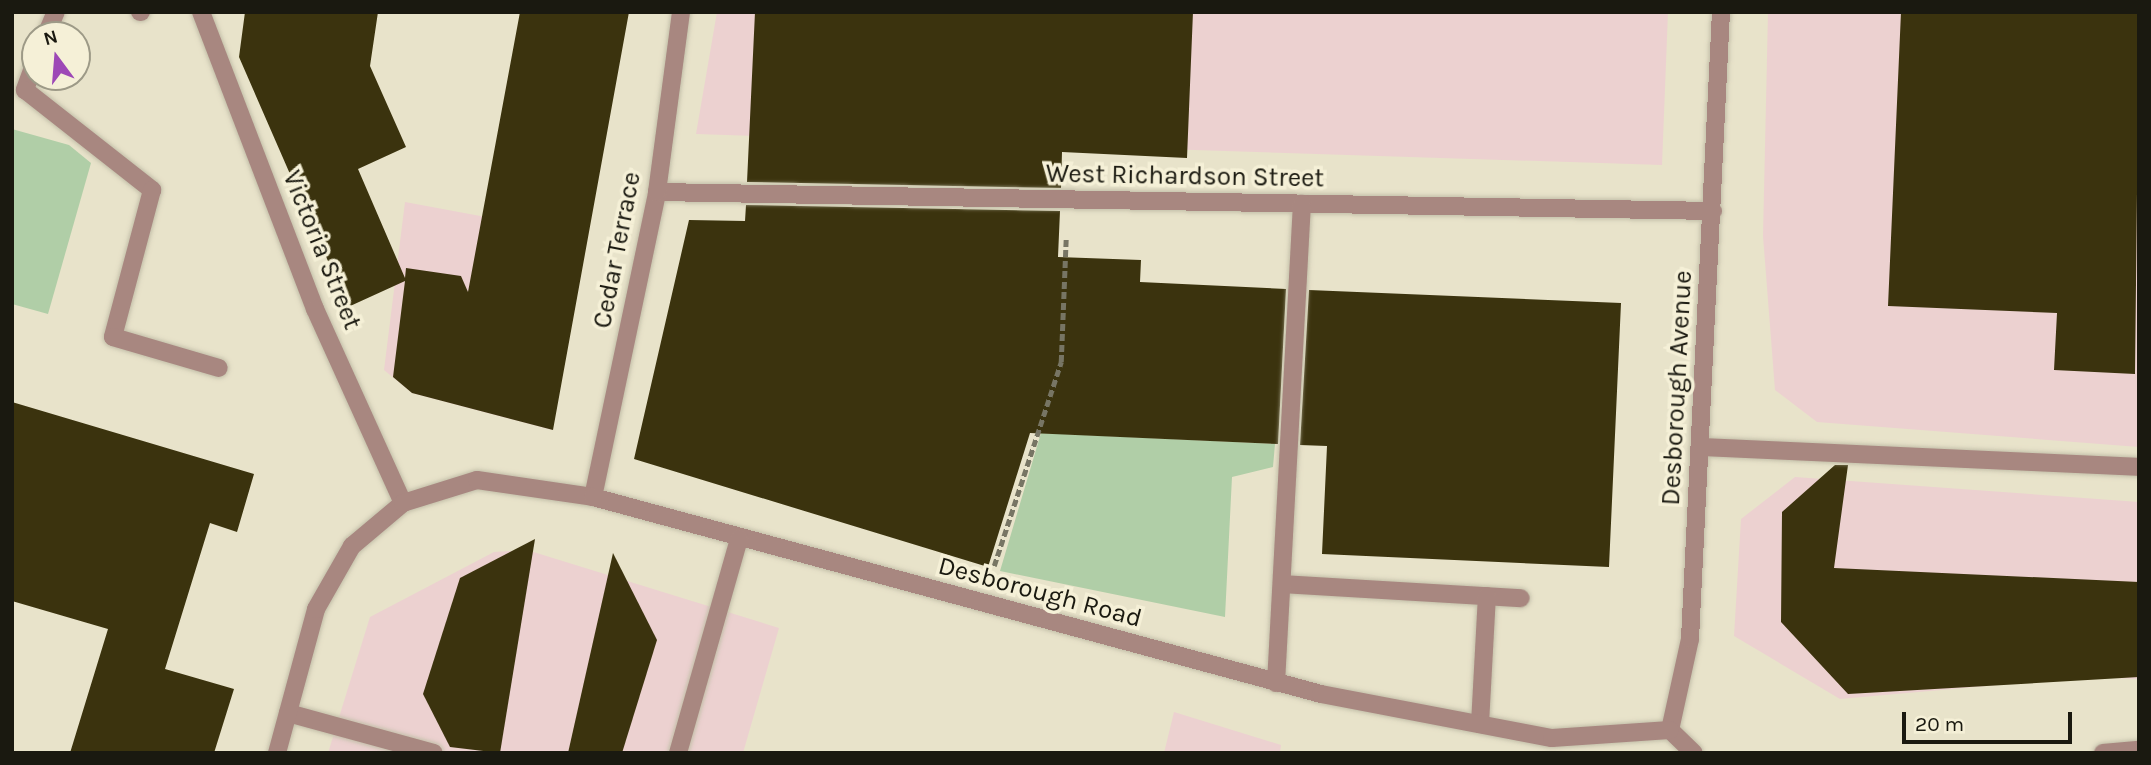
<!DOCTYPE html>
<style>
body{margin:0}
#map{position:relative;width:2151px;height:765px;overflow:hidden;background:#e8e3ca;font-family:Karla,sans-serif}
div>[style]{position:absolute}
.commercial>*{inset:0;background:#ecd1d0}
.green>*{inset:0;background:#b0cea7}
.building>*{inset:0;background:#3b330e}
.path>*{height:4.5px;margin-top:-2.25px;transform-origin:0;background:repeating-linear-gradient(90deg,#777564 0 7px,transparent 0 10.5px)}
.roads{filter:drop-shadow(0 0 2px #c3bfa9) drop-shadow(0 0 2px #c3bfa9)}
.minor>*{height:18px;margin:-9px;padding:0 9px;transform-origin:9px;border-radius:9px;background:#a88780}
span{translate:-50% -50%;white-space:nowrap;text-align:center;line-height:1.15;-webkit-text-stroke:7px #f5f0d7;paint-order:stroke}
.street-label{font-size:26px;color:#1a1910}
.frame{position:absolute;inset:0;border:14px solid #1a1910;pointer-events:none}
.north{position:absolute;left:21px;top:21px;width:70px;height:70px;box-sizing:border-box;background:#f5f0d7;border:2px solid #9d9a87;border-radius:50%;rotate:344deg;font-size:19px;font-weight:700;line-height:28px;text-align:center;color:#1a1910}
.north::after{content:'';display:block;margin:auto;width:24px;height:32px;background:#9d48b6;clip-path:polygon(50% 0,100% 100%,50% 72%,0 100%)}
.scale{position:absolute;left:1902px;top:712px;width:170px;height:32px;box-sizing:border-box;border:4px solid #1a1910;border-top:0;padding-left:9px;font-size:21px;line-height:24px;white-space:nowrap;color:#1a1910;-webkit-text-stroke:5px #f5f0d7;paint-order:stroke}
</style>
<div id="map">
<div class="commercial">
<div style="clip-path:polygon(717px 12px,1668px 12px,1662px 165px,696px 134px)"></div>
<div style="clip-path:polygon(1768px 12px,2139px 12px,2139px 447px,1817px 422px,1775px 390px,1763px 236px)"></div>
<div style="clip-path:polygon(405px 202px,587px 236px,552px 430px,412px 393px,384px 370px)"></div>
<div style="clip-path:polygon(1795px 477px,2139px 502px,2139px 679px,2086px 677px,1840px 699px,1734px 636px,1741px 519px)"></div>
<div style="clip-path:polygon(527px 550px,779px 628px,743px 753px,328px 753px,370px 617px,494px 552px)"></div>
<div style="clip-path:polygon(1174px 712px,1281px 745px,1280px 753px,1164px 753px)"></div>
</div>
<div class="green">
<div style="clip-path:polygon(12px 129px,69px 145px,91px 163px,48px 314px,12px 304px)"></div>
<div style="clip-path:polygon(1041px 433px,1275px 444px,1273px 467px,1232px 477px,1225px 617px,1000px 571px)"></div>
</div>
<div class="building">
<div style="clip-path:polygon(245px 12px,378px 12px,370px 66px,406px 147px,358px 169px,405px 278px,406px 268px,461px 276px,468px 292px,520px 12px,629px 12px,553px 430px,412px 393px,393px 377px,405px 281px,348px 307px,239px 57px)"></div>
<div style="clip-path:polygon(755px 12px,1193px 12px,1187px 158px,1062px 152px,1061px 188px,747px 182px)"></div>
<div style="clip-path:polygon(1901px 12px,2139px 12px,2135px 374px,2054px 370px,2057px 313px,1888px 306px)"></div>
<div style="clip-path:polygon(746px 205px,1060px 211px,1058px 257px,1141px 260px,1140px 282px,1286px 289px,1278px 444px,1030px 433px,988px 567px,634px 459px,689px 220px,745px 221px)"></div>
<div style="clip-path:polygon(1309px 290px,1621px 303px,1609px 567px,1322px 554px,1327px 446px,1300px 445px)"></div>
<div style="clip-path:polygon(12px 402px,254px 474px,237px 532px,210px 523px,165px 669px,234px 689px,214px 753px,70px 753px,108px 629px,12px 601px)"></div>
<div style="clip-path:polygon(1835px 465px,1848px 465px,1834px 568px,2139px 582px,2139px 677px,1848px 694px,1781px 622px,1782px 512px)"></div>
<div style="clip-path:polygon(535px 539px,500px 753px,450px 747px,423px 694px,460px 578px)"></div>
<div style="clip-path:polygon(613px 553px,657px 640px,622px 753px,568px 753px)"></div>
</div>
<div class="path">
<div style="left:994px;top:566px;width:215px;rotate:-71.8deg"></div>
<div style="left:1061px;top:362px;width:123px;rotate:-87.7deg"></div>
</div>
<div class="roads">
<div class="minor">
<div style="left:140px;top:12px;width:1px"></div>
<div style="left:201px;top:12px;width:318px;rotate:69deg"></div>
<div style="left:315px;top:309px;width:213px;rotate:65.6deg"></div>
<div style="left:46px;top:35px;width:25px;rotate:-67deg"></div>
<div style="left:35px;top:62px;width:30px;rotate:110deg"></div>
<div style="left:25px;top:90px;width:162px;rotate:38.2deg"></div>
<div style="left:152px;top:190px;width:152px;rotate:104.9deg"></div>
<div style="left:113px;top:337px;width:110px;rotate:16.3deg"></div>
<div style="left:657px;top:192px;width:1056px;rotate:1.03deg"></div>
<div style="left:1700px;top:447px;width:439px;rotate:2.6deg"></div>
<div style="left:593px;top:497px;width:312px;rotate:-78.1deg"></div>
<div style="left:657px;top:192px;width:182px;rotate:-82.4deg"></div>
<div style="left:1282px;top:584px;width:239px;rotate:3.4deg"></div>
<div style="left:1276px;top:683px;width:480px;rotate:-86.9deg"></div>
<div style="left:288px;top:713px;width:151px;rotate:15.3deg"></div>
<div style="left:1480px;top:724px;width:128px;rotate:-86.9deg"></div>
<div style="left:1670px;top:730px;width:93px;rotate:-77.6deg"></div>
<div style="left:1690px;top:639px;width:628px;rotate:-87.17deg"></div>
<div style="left:1670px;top:730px;width:33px;rotate:44deg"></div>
<div style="left:277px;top:753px;width:149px;rotate:-74.8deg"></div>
<div style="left:316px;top:609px;width:73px;rotate:-60.3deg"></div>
<div style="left:352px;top:546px;width:67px;rotate:-40.1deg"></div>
<div style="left:403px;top:503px;width:77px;rotate:-17.3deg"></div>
<div style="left:477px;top:480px;width:117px;rotate:8.3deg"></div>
<div style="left:593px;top:497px;width:754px;rotate:15.14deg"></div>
<div style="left:1321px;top:694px;width:235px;rotate:10.8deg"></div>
<div style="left:1552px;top:738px;width:118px;rotate:-3.9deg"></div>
<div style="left:678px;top:753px;width:223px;rotate:-74.1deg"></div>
<div style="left:2103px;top:753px;width:36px;rotate:-5deg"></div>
</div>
</div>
<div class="street-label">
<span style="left:1185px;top:176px;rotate:1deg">West Richardson Street</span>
<span style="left:322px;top:250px;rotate:68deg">Victoria Street</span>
<span style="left:617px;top:250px;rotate:-79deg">Cedar Terrace</span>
<span style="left:1677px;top:388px;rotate:-87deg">Desborough Avenue</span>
<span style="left:1040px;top:592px;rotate:15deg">Desborough Road</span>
</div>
<div class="frame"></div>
<div class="north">N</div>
<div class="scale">20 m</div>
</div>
